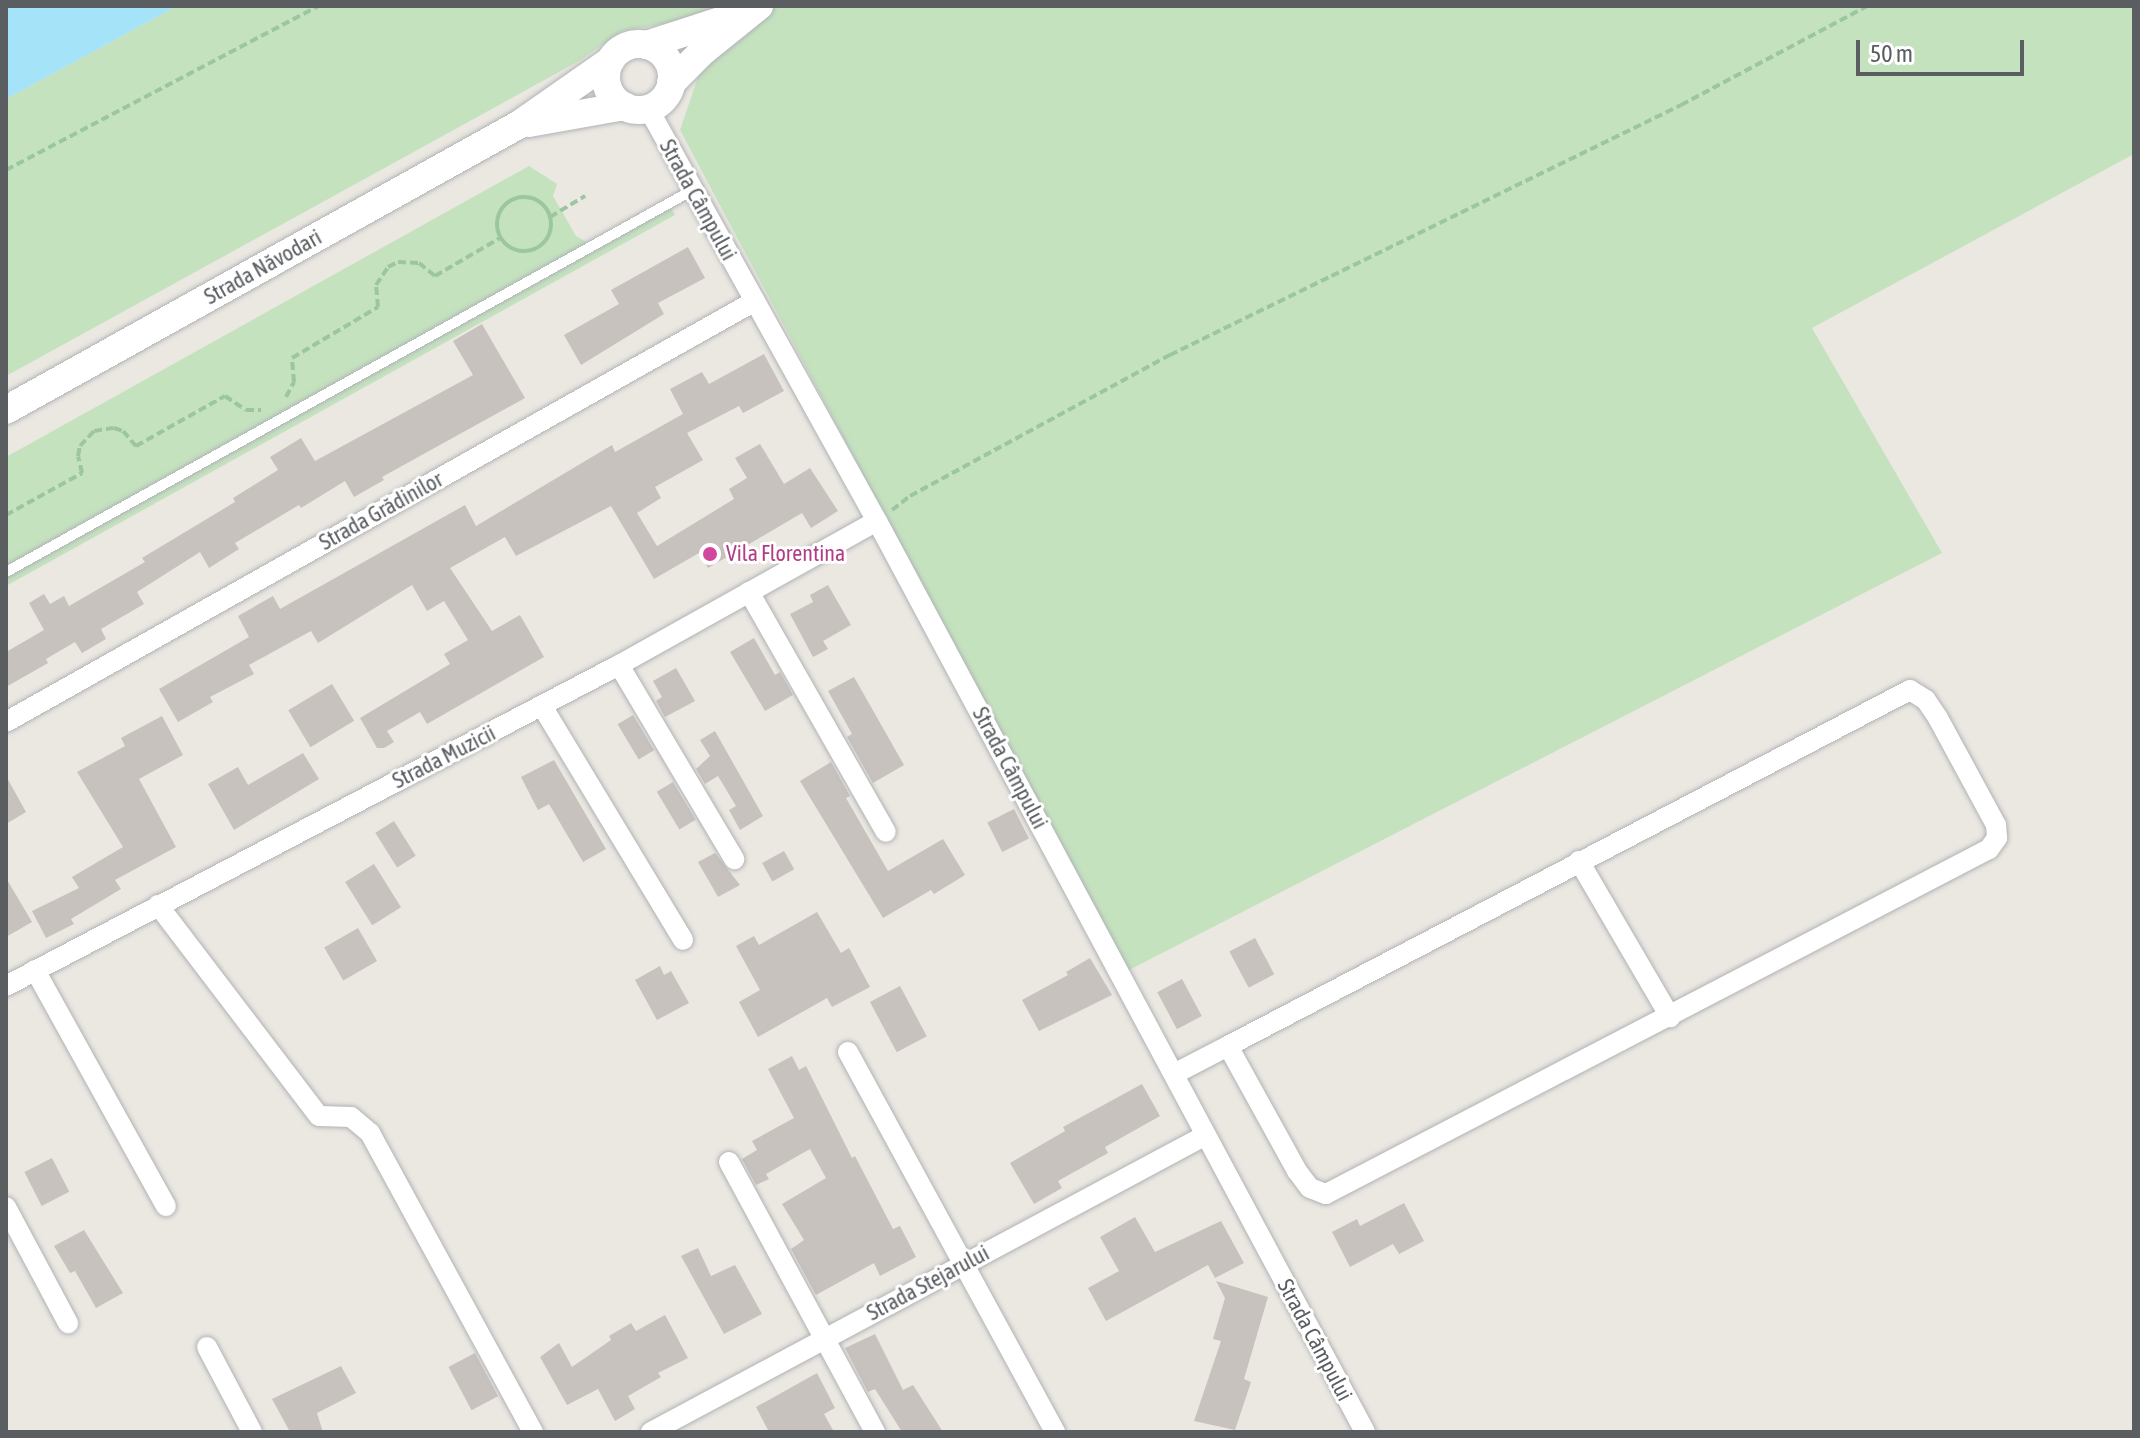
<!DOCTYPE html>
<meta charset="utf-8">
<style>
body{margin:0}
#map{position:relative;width:2140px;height:1438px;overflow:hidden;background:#ebe7e1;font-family:"Asap Condensed",sans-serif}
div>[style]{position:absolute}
.green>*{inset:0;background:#c5e2bf}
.water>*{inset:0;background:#a5e3f8}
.building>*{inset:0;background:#c7c2be;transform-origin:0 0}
.path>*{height:4px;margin-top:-2px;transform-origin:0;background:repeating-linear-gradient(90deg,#9cc6a0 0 8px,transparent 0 12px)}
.path>.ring{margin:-2px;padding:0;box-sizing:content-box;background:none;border:4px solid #9cc6a0;border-radius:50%}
.roads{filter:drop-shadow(0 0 2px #afb3b6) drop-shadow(0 0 2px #afb3b6)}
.service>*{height:10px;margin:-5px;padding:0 5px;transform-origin:5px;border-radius:5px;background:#fff}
.minor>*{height:20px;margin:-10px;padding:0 10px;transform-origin:10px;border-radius:10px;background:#fff}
.secondary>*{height:28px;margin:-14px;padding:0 14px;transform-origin:14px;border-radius:14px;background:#fff}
.secondary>.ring{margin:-14px;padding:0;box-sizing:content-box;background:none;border:28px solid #fff;border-radius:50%}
.dots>*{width:22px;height:22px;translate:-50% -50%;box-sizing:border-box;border:4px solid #fff;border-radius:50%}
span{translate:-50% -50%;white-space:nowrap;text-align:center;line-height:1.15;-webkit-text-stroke:6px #fff;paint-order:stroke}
.street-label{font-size:22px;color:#5a5e61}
.hotel-label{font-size:22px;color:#b23c85}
.left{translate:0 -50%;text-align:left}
.frame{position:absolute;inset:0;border:8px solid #5a5e61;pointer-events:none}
.scale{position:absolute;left:1856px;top:40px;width:168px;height:36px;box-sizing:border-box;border:4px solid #5a5e61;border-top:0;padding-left:10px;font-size:24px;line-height:28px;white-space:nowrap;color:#5a5e61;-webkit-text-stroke:6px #fff;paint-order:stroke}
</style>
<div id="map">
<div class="green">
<div style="clip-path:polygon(177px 6px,2134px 6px,2134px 154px,1812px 328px,1942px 553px,1127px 971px,680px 130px,699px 74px,669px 23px,622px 31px,579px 61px,6px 376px,6px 99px)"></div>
<div style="clip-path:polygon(529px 166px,557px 184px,553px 196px,576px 236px,588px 243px,667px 200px,675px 215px,6px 586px,6px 457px)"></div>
</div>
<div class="water">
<div style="clip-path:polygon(6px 6px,177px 6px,6px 99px)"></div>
</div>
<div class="building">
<div style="clip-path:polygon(688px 247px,705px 278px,658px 303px,664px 314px,581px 365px,564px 335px,619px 304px,611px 290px)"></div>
<div style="clip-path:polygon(482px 324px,525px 398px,382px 477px,384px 480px,354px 497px,345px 481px,301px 508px,299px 505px,235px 543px,239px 549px,209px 568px,200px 552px,137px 592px,144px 604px,101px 629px,106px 639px,82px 653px,75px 642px,46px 659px,48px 663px,6px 687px,6px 652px,44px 630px,29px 603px,44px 594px,50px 604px,64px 596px,69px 606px,145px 562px,142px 558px,235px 502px,233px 498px,278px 470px,270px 457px,301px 438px,315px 461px,473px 375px,453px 341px)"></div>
<div style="clip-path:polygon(764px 354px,784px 391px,743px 413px,739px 406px,687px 433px,703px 460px,655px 487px,661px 498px,637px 513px,657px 546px,734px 499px,729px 489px,747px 478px,735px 458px,760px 444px,784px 484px,810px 468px,838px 511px,811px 528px,802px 513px,708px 568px,699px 553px,654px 579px,611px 506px,516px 556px,505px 537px,450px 568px,492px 631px,520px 615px,544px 657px,427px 724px,420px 712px,387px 731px,394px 742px,384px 748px,377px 748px,360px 718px,450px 664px,444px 654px,468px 640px,444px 601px,427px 611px,412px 585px,318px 643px,311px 631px,249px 665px,254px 674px,210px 697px,213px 702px,178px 722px,159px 689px,249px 637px,238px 616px,273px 596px,280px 609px,465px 505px,476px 526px,612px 445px,615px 452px,683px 414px,670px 389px,702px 372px,709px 384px)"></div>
<div style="clip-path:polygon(828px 585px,851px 625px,823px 641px,828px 649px,813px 657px,790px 614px,813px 602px,810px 595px)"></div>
<div style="clip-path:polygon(754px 638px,775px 675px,780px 672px,793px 695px,765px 711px,730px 652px)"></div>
<div style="clip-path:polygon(676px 668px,695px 701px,665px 717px,656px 701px,662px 697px,653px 681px)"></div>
<div style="clip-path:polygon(854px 677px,904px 765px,873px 783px,847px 737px,852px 734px,828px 691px)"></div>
<div style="left:332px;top:684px;width:43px;height:51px;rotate:59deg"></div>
<div style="left:633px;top:715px;width:41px;height:18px;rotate:59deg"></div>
<div style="clip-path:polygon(162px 716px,183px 755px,139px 779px,176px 847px,115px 880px,121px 889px,71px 919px,74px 924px,46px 938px,32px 911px,79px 888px,72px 877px,123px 847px,77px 772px,125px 746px,121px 738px)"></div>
<div style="clip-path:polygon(715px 731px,763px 816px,740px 830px,729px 810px,736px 806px,718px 776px,705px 784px,696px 769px,710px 756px,700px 740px)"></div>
<div style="clip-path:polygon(303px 753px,319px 779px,234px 830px,208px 784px,238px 767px,248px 785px)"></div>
<div style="clip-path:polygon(554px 760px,606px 849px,583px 862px,549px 804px,538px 810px,521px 777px)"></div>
<div style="clip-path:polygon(831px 762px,850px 796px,846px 798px,888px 871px,943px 839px,965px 875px,934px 894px,931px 890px,883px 918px,800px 781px)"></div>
<div style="clip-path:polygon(6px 776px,26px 812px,6px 824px)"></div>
<div style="left:673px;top:782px;width:44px;height:19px;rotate:59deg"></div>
<div style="left:1014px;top:809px;width:33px;height:30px;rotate:63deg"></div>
<div style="left:394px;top:821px;width:41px;height:22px;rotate:58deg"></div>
<div style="left:784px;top:851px;width:21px;height:25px;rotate:61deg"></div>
<div style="clip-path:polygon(715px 853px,740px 885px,718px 897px,698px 862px)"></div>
<div style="left:374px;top:864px;width:51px;height:34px;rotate:58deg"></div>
<div style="clip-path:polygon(6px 878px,32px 922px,6px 937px)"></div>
<div style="clip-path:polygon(817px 912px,841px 953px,849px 948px,870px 987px,832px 1007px,827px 998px,758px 1037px,739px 1002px,760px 990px,736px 946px,754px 936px,759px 945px)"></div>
<div style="left:358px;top:928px;width:38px;height:39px;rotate:60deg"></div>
<div style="left:1255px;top:938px;width:41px;height:29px;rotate:62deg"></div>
<div style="clip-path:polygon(1090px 958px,1112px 995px,1039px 1031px,1022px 1000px,1068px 975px,1066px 972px)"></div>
<div style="clip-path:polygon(660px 966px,664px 975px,671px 971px,689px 1003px,657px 1020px,635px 980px)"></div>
<div style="left:1182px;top:979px;width:42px;height:28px;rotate:62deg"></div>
<div style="left:900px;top:986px;width:57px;height:34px;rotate:62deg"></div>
<div style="clip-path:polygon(792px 1056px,799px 1070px,806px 1066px,852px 1158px,855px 1156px,893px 1229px,900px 1226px,916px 1257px,880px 1276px,874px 1263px,816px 1295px,791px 1249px,804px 1240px,782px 1204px,826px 1178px,810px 1149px,766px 1174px,769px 1179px,756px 1185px,742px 1159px,757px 1150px,752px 1141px,794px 1118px,768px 1069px)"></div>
<div style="clip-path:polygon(1142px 1084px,1160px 1116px,1105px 1147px,1108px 1153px,1058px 1181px,1062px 1188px,1034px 1204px,1010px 1163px,1065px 1131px,1063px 1127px)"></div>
<div style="left:52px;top:1158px;width:38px;height:31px;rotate:63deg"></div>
<div style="clip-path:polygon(1404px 1203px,1424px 1241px,1399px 1254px,1393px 1244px,1350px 1267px,1332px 1232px,1357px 1219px,1360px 1226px)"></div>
<div style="clip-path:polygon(1135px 1217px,1155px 1252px,1221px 1221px,1244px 1263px,1215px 1278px,1208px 1265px,1106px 1321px,1088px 1288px,1119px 1271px,1100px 1237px)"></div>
<div style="clip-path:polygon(84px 1230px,123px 1293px,96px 1308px,75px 1271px,70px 1273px,54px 1246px)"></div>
<div style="clip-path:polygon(698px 1248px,711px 1276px,735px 1265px,762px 1314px,724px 1334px,681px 1256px)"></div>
<div style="clip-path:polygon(1216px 1281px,1268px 1297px,1244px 1379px,1251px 1382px,1235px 1430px,1194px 1421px,1221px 1341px,1213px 1339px,1225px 1298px)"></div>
<div style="clip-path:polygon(665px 1315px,688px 1358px,658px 1373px,661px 1377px,628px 1396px,635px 1409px,615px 1421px,598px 1389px,567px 1405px,540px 1357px,559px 1343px,572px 1367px,611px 1340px,609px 1336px,631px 1323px,636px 1331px)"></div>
<div style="clip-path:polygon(875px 1334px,903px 1390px,913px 1385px,943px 1432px,902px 1432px,875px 1389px,868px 1392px,845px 1348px)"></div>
<div style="left:475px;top:1353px;width:49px;height:30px;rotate:62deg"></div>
<div style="clip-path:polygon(341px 1366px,356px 1393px,317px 1413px,323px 1432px,290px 1432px,272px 1399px)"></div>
<div style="clip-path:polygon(817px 1373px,835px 1408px,824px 1414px,834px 1432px,769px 1432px,756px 1407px)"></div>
</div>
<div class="path">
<div style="left:6px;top:170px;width:353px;rotate:-27.7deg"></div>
<div class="ring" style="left:497px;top:197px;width:50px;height:50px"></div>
<div style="left:550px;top:217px;width:41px;rotate:-31deg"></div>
<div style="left:286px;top:397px;width:17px;rotate:-62deg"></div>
<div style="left:294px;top:382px;width:24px;rotate:-95deg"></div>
<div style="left:292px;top:358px;width:100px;rotate:-30.7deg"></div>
<div style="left:378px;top:307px;width:22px;rotate:-95deg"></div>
<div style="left:376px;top:285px;width:22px;rotate:-56deg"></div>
<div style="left:388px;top:267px;width:11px;rotate:-27deg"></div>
<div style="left:398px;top:262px;width:21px;rotate:3deg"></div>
<div style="left:419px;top:263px;width:21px;rotate:39deg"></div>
<div style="left:435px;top:276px;width:75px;rotate:-30.3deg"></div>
<div style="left:892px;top:510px;width:23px;rotate:-38deg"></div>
<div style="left:910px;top:496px;width:296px;rotate:-28.5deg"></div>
<div style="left:1170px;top:355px;width:569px;rotate:-26.07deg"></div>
<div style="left:1681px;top:105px;width:211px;rotate:-28deg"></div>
<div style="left:6px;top:515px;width:87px;rotate:-28.9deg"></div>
<div style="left:82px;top:473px;width:17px;rotate:-103deg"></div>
<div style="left:78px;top:456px;width:10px;rotate:-79deg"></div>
<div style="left:80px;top:446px;width:21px;rotate:-47deg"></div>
<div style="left:94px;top:431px;width:20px;rotate:-9deg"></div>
<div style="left:114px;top:428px;width:9px;rotate:18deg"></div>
<div style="left:123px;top:431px;width:20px;rotate:49deg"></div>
<div style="left:136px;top:446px;width:102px;rotate:-29.3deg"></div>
<div style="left:225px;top:396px;width:25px;rotate:34deg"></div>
<div style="left:246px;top:410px;width:15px"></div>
</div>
<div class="roads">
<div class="service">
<div style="left:6px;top:572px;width:786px;rotate:-29.08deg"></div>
</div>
<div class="minor">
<div style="left:648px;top:108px;width:472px;rotate:61deg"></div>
<div style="left:877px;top:521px;width:1033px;rotate:61.82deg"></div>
<div style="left:749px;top:592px;width:276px;rotate:60.3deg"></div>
<div style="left:619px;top:665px;width:226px;rotate:59.3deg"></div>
<div style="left:542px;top:706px;width:273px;rotate:58.9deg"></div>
<div style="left:6px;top:722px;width:859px;rotate:-29.34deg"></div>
<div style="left:1579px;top:861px;width:181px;rotate:59.7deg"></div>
<div style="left:158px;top:905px;width:265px;rotate:52.7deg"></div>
<div style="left:319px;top:1116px;width:32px;rotate:2deg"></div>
<div style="left:351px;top:1117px;width:25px;rotate:40deg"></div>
<div style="left:370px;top:1133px;width:341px;rotate:61.4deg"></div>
<div style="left:35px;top:970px;width:270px;rotate:61deg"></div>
<div style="left:6px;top:986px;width:692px;rotate:-27.64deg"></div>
<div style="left:619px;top:665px;width:295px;rotate:-29.2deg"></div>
<div style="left:848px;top:1052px;width:433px;rotate:61.4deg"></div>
<div style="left:1174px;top:1074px;width:61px;rotate:-27.4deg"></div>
<div style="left:1228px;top:1046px;width:143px;rotate:61.1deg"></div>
<div style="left:1297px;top:1171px;width:21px;rotate:53deg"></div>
<div style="left:1310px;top:1188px;width:17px;rotate:21deg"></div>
<div style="left:1326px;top:1194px;width:747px;rotate:-27.49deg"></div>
<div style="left:1989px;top:849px;width:14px;rotate:-54deg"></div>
<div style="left:1997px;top:838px;width:13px;rotate:-94deg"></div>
<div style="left:1996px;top:825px;width:122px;rotate:-118.5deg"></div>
<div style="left:1938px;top:718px;width:22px;rotate:-124deg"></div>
<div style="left:1926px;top:700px;width:19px;rotate:-148deg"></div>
<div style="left:1910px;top:690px;width:769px;rotate:152.44deg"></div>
<div style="left:729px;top:1162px;width:307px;rotate:61.6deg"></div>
<div style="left:6px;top:1207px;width:132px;rotate:61.9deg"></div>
<div style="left:207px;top:1347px;width:96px;rotate:62.1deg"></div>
<div style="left:651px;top:1432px;width:629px;rotate:-28.15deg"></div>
</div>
<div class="secondary">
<div class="ring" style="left:606px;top:44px;width:38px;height:38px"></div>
<div style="left:646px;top:45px;width:94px;rotate:-18deg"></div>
<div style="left:671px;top:83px;width:45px;rotate:-45deg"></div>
<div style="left:703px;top:51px;width:72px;rotate:-38.8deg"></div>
<div style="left:529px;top:123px;width:97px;rotate:-10.1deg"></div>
<div style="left:6px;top:410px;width:588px;rotate:-29.09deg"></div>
<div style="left:520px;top:124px;width:110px;rotate:-35deg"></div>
</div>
</div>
<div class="dots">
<div style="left:710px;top:554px;background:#d1479c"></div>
</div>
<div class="street-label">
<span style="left:698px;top:200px;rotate:61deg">Strada Câmpului</span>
<span style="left:263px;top:267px;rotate:-29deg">Strada Năvodari</span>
<span style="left:381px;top:511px;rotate:-29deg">Strada Grădinilor</span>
<span style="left:444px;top:757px;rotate:-27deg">Strada Muzicii</span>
<span style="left:1010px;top:768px;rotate:62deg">Strada Câmpului</span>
<span style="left:928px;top:1283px;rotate:-28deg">Strada Stejarului</span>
<span style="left:1315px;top:1340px;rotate:62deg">Strada Câmpului</span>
</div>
<div class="hotel-label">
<span class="left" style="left:726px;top:554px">Vila Florentina</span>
</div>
<div class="frame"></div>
<div class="scale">50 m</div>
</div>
